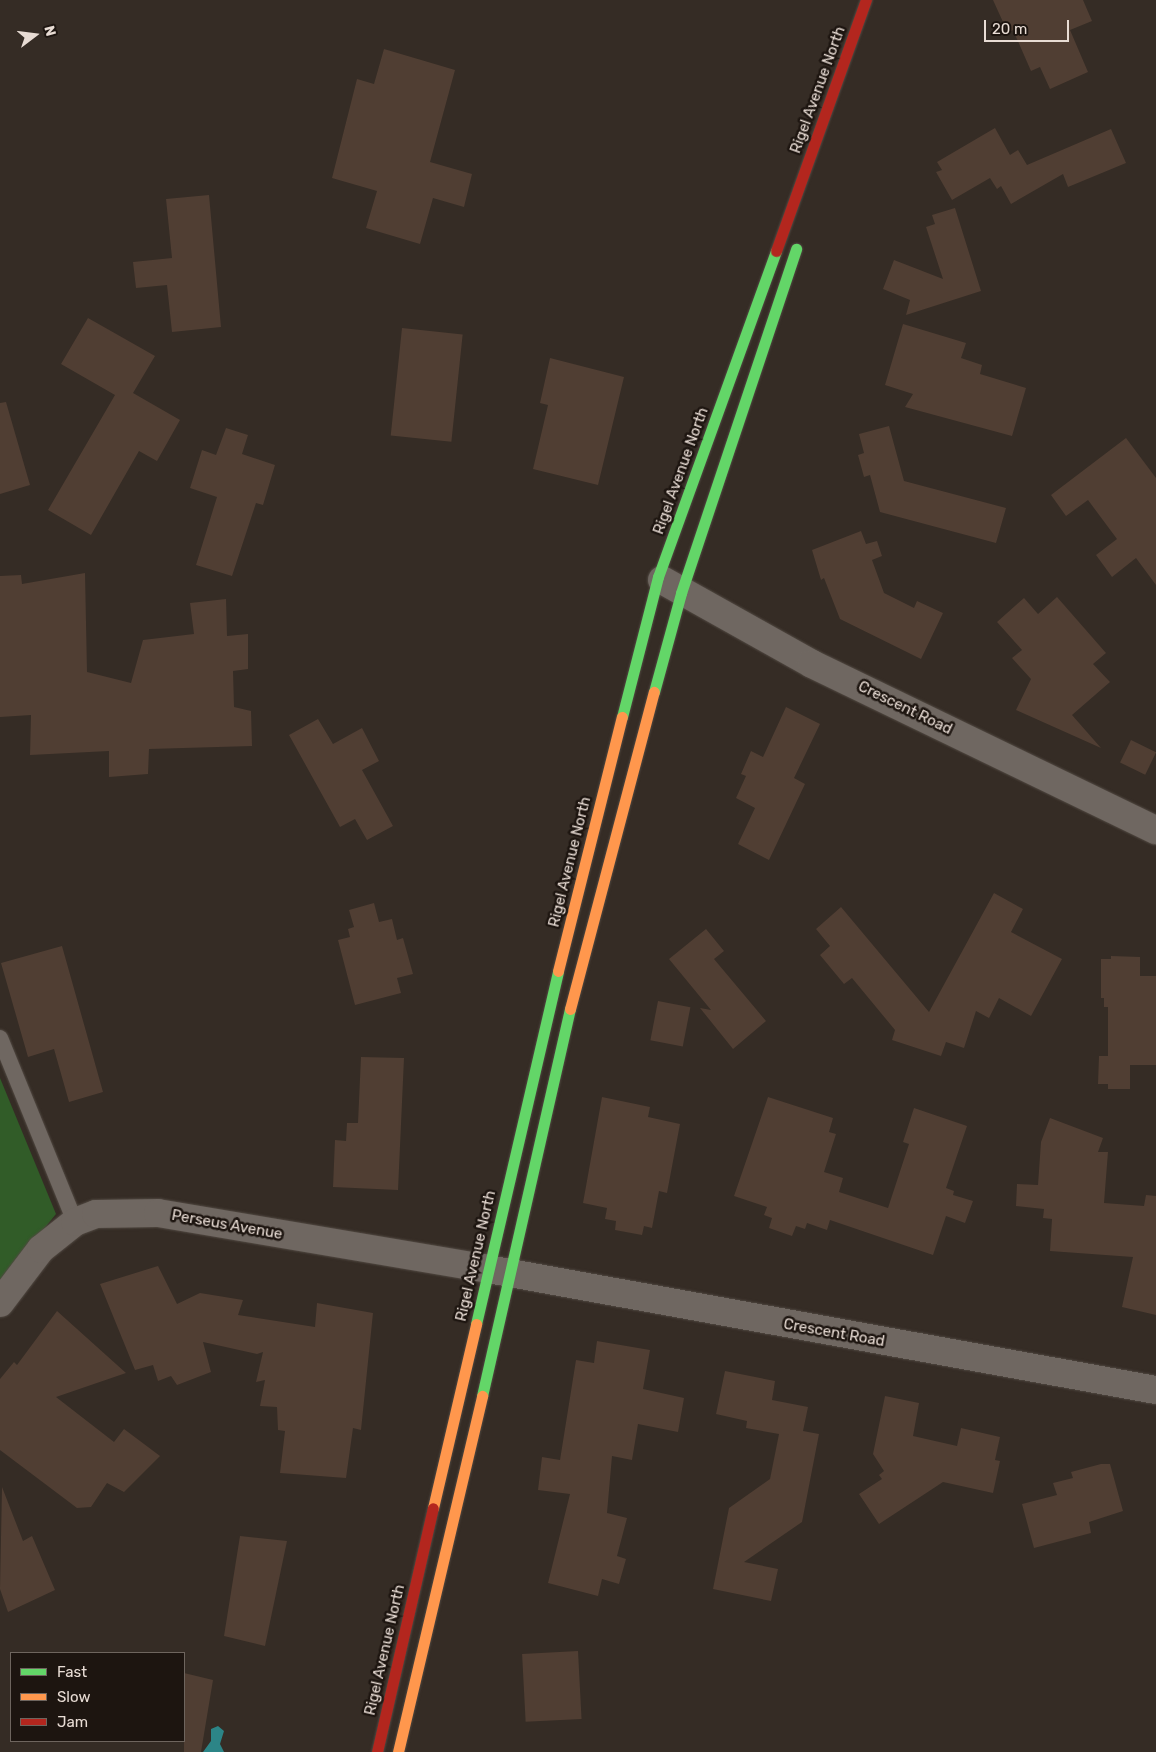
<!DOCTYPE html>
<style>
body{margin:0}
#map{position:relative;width:1156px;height:1752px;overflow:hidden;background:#352c25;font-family:Rubik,sans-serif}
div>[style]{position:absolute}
.green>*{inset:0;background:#315c28}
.water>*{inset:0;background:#2c8587}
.building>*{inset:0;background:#503e33;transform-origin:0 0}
.roads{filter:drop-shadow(0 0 1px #514942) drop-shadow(0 0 1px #514942)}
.lane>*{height:16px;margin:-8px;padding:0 8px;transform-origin:8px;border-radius:8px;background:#6f6761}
.street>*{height:28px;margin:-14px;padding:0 14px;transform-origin:14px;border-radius:14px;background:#6f6761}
.fast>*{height:11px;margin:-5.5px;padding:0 5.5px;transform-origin:5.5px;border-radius:5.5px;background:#63d668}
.slow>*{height:11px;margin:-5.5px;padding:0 5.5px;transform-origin:5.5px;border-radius:5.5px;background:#ff974d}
.jam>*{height:11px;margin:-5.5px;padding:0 5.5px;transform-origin:5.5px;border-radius:5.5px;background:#b3261e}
span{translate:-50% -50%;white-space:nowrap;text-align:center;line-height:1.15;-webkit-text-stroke:5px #1d1510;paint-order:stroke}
.street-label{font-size:15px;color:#e8dcd4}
.legend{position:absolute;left:10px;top:1652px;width:175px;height:90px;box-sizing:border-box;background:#1d1510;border:1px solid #6e655e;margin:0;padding:6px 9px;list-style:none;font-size:15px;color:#e8dcd4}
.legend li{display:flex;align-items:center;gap:10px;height:25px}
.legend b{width:25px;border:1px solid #6e655e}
.north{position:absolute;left:10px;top:10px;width:50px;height:50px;-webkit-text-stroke:4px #1d1510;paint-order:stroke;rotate:75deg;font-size:14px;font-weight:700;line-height:20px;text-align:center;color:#e8dcd4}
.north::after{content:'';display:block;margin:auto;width:18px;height:22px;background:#e8dcd4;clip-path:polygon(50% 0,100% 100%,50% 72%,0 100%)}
.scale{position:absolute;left:984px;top:20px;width:85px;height:22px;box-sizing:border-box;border:2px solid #e8dcd4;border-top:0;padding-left:6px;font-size:15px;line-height:18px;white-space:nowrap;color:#e8dcd4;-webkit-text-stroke:4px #1d1510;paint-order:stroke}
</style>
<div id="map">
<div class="green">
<div style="clip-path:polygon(0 1078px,56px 1214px,0 1283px)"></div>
</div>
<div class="water">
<div style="clip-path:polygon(218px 1726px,224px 1731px,220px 1744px,224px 1752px,203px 1752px,211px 1741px,211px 1729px)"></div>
</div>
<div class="building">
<div style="clip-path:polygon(993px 0,1083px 0,1092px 21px,1070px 30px,1088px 72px,1050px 89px,1040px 67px,1031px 71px,1013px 30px,1008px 33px)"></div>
<div style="clip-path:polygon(384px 49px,455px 70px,430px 162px,472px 174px,464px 207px,433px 198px,420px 244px,366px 228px,377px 191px,332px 178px,357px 79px,374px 84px)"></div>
<div style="clip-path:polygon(995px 128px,1010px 155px,1018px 150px,1027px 165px,1111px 129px,1126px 163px,1068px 187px,1063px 174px,1011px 204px,1001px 186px,997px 189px,990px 178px,952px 200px,936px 172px,942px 170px,937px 162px)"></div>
<div style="clip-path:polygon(209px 195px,221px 327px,172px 332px,167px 285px,136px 288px,133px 262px,172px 258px,166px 199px)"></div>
<div style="clip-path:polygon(955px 208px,981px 291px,906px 315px,910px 300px,883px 289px,894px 260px,943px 279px,926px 227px,935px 224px,932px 215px)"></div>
<div style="clip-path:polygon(88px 318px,155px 356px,133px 393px,180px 420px,157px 461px,139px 451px,91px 535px,48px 510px,115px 395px,61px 364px)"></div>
<div style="clip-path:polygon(903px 324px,966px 343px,961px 358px,982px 365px,980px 374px,1026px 388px,1012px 436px,905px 407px,913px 394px,885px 385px)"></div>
<div style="left:402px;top:328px;width:61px;height:108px;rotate:6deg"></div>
<div style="clip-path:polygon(550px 358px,624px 377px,598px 485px,533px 469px,548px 405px,540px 403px)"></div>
<div style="clip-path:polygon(6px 402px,30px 485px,0 494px,0 403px)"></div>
<div style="clip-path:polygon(889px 426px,904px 481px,1006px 508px,996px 543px,880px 512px,870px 475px,864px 477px,858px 455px,864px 453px,859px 434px)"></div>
<div style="clip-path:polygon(226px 428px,248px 435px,242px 454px,275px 465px,263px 505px,256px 503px,232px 576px,196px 565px,217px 497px,190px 488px,202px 450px,216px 455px)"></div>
<div style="clip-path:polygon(1126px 438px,1156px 478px,1156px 585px,1136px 558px,1112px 577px,1096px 555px,1117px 539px,1088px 500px,1066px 516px,1051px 495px)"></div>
<div style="clip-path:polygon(861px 531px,866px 544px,877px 541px,882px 556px,872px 560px,884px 593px,914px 608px,917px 601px,943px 613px,921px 659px,840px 619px,824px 578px,821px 580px,812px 550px)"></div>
<div style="clip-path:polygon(85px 573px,87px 672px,131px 683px,143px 640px,194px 634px,190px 603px,226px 599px,227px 636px,248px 634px,248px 669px,233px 671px,234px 707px,251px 711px,252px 746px,149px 749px,148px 774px,109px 777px,109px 751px,30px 755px,31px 715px,0 717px,0 576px,21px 575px,22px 584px)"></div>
<div style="clip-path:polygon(1057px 597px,1106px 653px,1093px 664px,1110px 682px,1072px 715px,1101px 748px,1016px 710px,1031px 679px,1012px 658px,1022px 650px,997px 622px,1024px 598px,1038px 614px)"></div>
<div style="clip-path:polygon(786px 707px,820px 724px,794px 778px,805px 784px,769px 860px,738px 844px,755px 808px,736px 798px,746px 776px,741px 774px,751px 751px,763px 757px)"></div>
<div style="clip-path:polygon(318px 719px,333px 744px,362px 728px,379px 761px,362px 770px,393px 826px,367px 840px,355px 819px,340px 827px,289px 735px)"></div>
<div style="left:1131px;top:740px;width:28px;height:25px;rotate:26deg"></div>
<div style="clip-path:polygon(994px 893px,1023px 909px,1011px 932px,1062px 959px,1031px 1016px,999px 998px,989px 1018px,976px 1011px,964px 1048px,946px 1042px,941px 1056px,892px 1040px,895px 1030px,852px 978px,844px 984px,820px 955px,830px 946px,816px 929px,841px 907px,929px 1012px)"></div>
<div style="clip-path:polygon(374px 903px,379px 922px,392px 919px,397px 940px,403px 938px,413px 974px,397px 978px,401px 993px,355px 1005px,338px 940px,350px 937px,348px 929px,354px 927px,349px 910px)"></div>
<div style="clip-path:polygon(706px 929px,724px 951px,714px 959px,766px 1021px,733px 1049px,700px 1008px,711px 1010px,669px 959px)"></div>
<div style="clip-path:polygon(62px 946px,103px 1092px,69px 1102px,54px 1049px,28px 1057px,1px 963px)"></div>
<div style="clip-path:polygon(1111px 956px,1140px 957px,1140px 976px,1156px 976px,1156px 1065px,1130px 1065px,1130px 1089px,1108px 1089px,1108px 1084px,1098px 1084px,1099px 1056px,1108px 1056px,1108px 1007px,1104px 1007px,1104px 998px,1101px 998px,1101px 959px,1111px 959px)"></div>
<div style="left:658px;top:1001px;width:33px;height:40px;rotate:11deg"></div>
<div style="clip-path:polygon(361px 1057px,404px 1058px,398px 1190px,333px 1187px,335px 1140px,346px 1141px,347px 1123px,358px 1123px)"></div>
<div style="clip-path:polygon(602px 1097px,650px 1107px,648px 1117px,680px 1124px,667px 1193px,659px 1191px,652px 1228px,644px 1226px,642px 1235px,615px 1230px,616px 1221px,605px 1219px,607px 1208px,583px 1203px)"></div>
<div style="clip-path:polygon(768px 1097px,833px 1118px,829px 1132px,836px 1134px,824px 1172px,843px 1178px,839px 1192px,888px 1208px,909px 1144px,903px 1142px,914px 1108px,967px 1126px,946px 1188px,954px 1191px,953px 1195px,973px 1201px,965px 1223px,946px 1216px,933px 1255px,830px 1220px,827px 1230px,807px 1223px,805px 1229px,796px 1226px,792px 1236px,769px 1228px,772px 1218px,764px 1215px,767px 1207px,734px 1196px)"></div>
<div style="clip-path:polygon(1050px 1118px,1103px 1138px,1098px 1152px,1108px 1152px,1104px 1203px,1144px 1206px,1146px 1195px,1156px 1196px,1156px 1315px,1122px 1307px,1133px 1257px,1050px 1251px,1052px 1219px,1043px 1218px,1044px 1209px,1016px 1206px,1017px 1184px,1038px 1185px,1041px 1142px)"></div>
<div style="clip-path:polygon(158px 1266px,177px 1304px,200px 1293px,243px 1300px,238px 1315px,315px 1327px,317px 1303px,373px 1313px,361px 1430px,353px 1428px,346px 1478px,280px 1473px,285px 1431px,278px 1430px,277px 1407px,260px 1406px,265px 1380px,256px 1382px,263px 1352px,257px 1354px,203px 1342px,211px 1372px,177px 1385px,171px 1376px,158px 1381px,153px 1365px,135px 1370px,100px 1284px)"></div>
<div style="clip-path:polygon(57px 1311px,126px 1373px,56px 1397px,114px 1442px,124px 1429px,160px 1456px,124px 1492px,107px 1483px,91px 1507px,77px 1508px,0 1450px,0 1379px,14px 1362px,17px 1365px)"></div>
<div style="clip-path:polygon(597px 1341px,650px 1350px,643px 1389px,684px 1398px,678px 1432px,638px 1424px,632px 1460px,612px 1456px,607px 1513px,627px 1518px,617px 1556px,626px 1559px,619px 1584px,602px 1579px,598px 1596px,548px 1583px,570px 1494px,538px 1490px,542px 1457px,560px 1460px,576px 1360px,594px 1363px)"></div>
<div style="clip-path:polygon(725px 1371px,775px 1381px,772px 1400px,808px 1407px,803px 1431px,819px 1434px,802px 1522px,744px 1562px,778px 1569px,771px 1601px,713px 1589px,729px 1508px,770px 1479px,779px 1434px,746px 1428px,747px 1421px,716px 1414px)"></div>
<div style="clip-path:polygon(885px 1396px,919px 1403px,913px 1436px,957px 1446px,961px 1428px,1000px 1437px,995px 1460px,1000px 1461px,993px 1493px,943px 1482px,879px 1524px,859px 1494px,882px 1479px,879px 1475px,884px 1471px,873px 1454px)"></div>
<div style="clip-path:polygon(1101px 1464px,1110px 1464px,1123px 1511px,1089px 1522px,1091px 1533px,1034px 1548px,1022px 1504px,1057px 1495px,1053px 1483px,1073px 1478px,1071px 1472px)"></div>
<div style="clip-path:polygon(2px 1487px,23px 1541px,32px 1536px,55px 1590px,8px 1612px,0 1589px)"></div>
<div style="clip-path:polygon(240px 1536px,287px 1541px,265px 1646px,224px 1636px)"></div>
<div style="left:578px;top:1651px;width:68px;height:56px;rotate:87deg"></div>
<div style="clip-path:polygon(184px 1673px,213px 1680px,201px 1752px,184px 1752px)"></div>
</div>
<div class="roads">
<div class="lane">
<div style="left:0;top:1038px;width:199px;rotate:67.8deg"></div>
</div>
<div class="street">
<div style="left:662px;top:580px;width:172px;rotate:29.2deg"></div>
<div style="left:812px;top:664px;width:382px;rotate:25.8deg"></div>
<div style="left:0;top:1303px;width:68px;rotate:-52.8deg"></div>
<div style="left:41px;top:1249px;width:43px;rotate:-38.5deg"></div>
<div style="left:75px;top:1222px;width:22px;rotate:-21deg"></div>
<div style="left:96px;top:1214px;width:62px;rotate:-0.9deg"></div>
<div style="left:158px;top:1213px;width:335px;rotate:9.6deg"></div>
<div style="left:488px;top:1269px;width:679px;rotate:10.27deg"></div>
</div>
<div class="fast">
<div style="left:654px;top:692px;width:103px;rotate:-74.7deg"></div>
<div style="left:681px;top:593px;width:363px;rotate:-71.5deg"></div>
<div style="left:622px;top:717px;width:145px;rotate:-75.6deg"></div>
<div style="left:658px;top:577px;width:347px;rotate:-70.1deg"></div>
<div style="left:476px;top:1324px;width:362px;rotate:-76.9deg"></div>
<div style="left:482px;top:1396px;width:397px;rotate:-77.2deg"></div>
</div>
<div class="slow">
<div style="left:558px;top:971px;width:262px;rotate:-75.9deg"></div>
<div style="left:570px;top:1009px;width:328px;rotate:-75.2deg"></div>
<div style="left:433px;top:1508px;width:189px;rotate:-76.8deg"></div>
<div style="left:398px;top:1752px;width:366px;rotate:-76.7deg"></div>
</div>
<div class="jam">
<div style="left:776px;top:251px;width:267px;rotate:-70.3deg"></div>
<div style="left:377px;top:1752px;width:250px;rotate:-77.1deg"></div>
</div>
</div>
<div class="street-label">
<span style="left:818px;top:90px;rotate:-70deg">Rigel Avenue North</span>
<span style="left:681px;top:471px;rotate:-70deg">Rigel Avenue North</span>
<span style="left:905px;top:708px;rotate:26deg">Crescent Road</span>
<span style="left:570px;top:862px;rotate:-76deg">Rigel Avenue North</span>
<span style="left:227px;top:1225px;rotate:10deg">Perseus Avenue</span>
<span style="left:476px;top:1256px;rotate:-77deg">Rigel Avenue North</span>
<span style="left:834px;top:1333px;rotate:10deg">Crescent Road</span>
<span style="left:385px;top:1650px;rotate:-77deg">Rigel Avenue North</span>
</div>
<ul class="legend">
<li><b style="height:6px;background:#63d668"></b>Fast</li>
<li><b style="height:6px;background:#ff974d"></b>Slow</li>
<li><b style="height:6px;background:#b3261e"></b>Jam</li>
</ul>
<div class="north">N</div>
<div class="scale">20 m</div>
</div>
